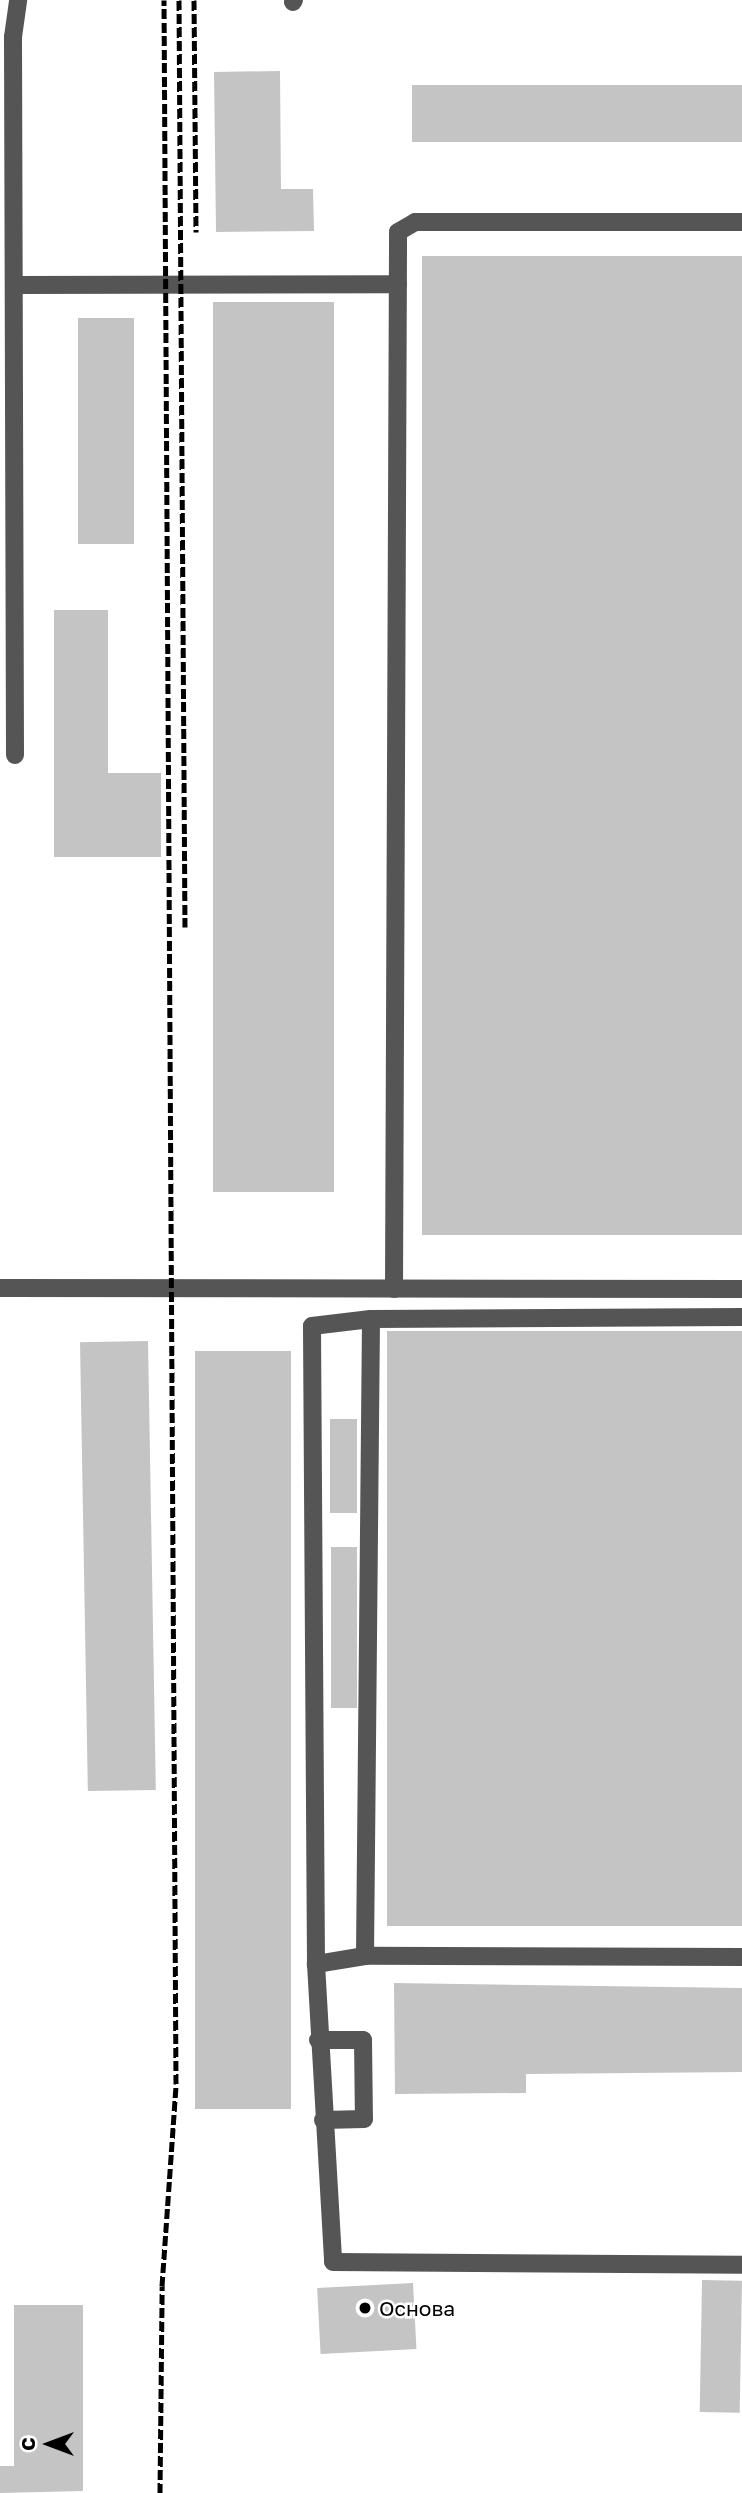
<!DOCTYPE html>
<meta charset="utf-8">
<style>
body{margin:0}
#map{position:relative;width:742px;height:2493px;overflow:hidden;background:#fff;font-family:"Golos Text",sans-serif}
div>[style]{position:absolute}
.building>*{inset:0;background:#c4c4c4;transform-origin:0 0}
.minor>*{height:18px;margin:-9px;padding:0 9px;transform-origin:9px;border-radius:9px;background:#555}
.rail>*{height:5px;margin-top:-2.5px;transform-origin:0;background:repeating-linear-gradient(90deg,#000 0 10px,transparent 0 13.5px)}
.dots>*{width:19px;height:19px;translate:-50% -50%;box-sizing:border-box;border:4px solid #fff;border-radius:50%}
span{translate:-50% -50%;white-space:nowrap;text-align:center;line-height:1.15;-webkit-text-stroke:5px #fff;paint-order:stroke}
.poi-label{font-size:21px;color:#000}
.left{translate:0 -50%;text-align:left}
.north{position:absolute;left:14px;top:2409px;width:70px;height:70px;-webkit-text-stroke:5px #fff;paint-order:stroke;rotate:270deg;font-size:19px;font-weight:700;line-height:28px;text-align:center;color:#000}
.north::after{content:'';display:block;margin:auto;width:24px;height:32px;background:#000;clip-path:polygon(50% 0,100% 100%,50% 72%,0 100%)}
</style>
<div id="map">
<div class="building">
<div style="clip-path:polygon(280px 71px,281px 189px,313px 189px,314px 231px,216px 232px,214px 72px)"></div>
<div style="left:412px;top:85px;width:330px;height:57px"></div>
<div style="left:422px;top:256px;width:320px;height:979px"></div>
<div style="left:213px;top:302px;width:121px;height:890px"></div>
<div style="left:78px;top:318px;width:56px;height:226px"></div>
<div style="clip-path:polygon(54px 610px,108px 610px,108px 773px,161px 773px,161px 857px,54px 857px)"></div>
<div style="left:742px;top:1331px;width:595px;height:355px;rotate:90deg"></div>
<div style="left:148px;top:1341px;width:449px;height:68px;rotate:89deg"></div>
<div style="left:291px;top:1351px;width:758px;height:96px;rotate:90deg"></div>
<div style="left:330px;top:1419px;width:27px;height:94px"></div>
<div style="left:331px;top:1547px;width:26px;height:161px"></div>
<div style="clip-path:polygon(394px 1983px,742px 1988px,742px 2072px,526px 2074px,526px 2093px,395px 2094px)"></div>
<div style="left:702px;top:2280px;width:40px;height:132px;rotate:1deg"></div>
<div style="left:413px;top:2283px;width:66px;height:96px;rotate:87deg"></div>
<div style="clip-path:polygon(14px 2305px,83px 2305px,83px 2491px,0 2493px,0 2466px,14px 2466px)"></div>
</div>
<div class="minor">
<div style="left:293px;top:2px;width:2px;rotate:-63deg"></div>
<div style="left:14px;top:285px;width:384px;rotate:-0.1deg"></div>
<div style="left:15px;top:755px;width:718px;rotate:-90.16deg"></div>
<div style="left:13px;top:37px;width:37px;rotate:-82deg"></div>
<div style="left:0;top:1288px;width:742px;rotate:0.08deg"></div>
<div style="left:394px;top:1289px;width:1057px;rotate:-89.78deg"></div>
<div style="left:398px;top:232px;width:20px;rotate:-30deg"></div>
<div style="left:415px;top:222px;width:327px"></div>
<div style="left:365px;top:1956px;width:637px;rotate:-89.46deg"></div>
<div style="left:742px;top:1957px;width:377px;rotate:-179.8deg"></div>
<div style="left:365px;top:1956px;width:50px;rotate:170.7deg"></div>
<div style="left:316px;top:1964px;width:298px;rotate:86.7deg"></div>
<div style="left:333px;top:2262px;width:409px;rotate:0.4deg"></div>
<div style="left:316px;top:1964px;width:638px;rotate:-90.36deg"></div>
<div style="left:312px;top:1326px;width:59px;rotate:-6.8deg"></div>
<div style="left:371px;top:1319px;width:371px;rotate:-0.3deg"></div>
<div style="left:318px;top:2040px;width:45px"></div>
<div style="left:363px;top:2040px;width:79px;rotate:89.3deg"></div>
<div style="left:364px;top:2119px;width:41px;rotate:178.6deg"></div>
</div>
<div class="rail">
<div style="left:179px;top:0;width:927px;rotate:89.63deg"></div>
<div style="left:194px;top:0;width:232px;rotate:89.5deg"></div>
<div style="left:160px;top:2493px;width:207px;rotate:-89.4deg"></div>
<div style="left:162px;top:2286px;width:202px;rotate:-86deg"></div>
<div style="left:176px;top:2084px;width:2084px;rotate:-90.33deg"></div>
</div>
<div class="dots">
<div style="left:365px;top:2308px;background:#000"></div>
</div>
<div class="poi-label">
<span class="left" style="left:379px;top:2308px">Основа</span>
</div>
<div class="north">С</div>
</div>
